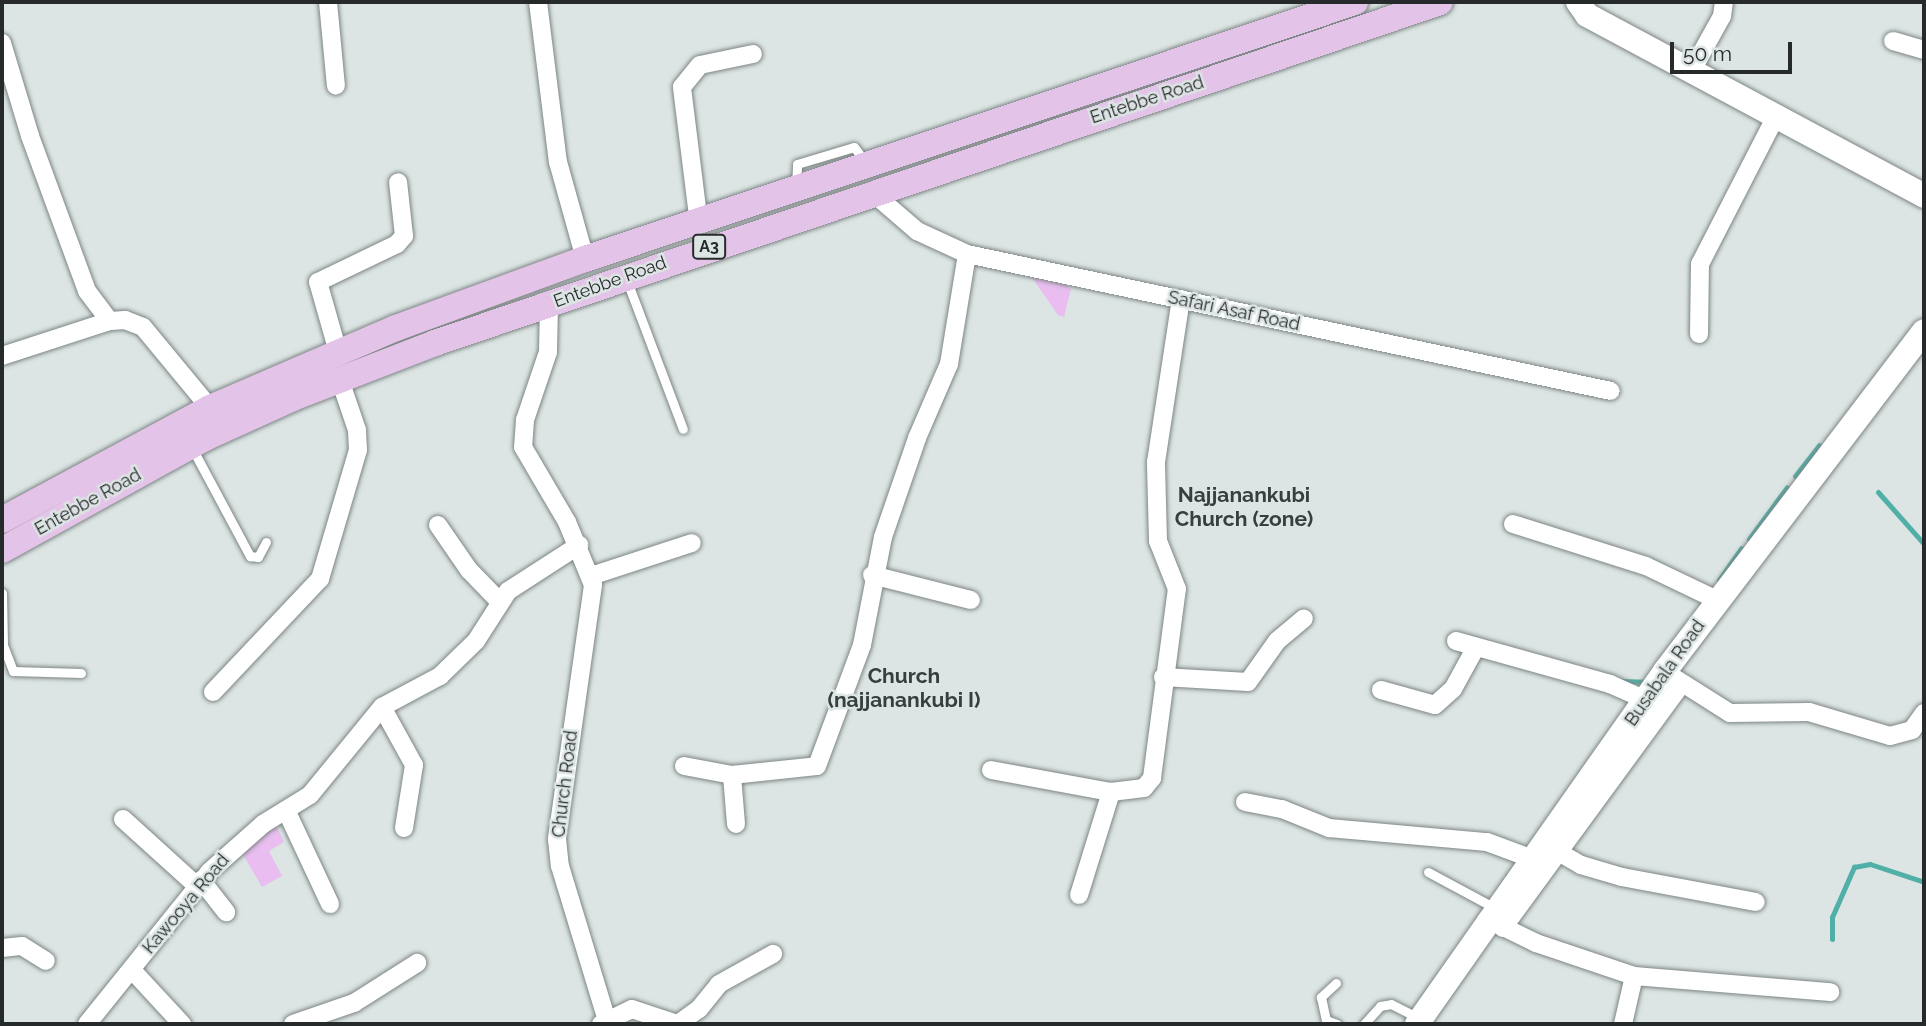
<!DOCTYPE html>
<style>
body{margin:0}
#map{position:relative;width:1926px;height:1026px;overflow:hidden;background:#dce5e4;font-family:Raleway,sans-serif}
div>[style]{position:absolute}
.green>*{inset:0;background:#e9bdf0}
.stream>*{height:5px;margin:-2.5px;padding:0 2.5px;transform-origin:2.5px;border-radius:2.5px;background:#50b0a8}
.roads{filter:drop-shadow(0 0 2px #7d8584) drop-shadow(0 0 2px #7d8584)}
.lane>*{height:9px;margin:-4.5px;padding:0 4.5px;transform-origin:4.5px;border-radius:4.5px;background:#fff}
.street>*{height:18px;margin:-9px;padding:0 9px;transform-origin:9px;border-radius:9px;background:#fff}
.secondary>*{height:24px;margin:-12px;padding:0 12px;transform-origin:12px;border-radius:12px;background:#fff}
.primary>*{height:26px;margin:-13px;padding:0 13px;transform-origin:13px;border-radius:13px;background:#e3c3e8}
span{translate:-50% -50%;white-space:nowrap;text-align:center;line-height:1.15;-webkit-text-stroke:5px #dce5e4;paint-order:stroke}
.shield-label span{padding:2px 5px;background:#dce5e4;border:2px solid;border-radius:5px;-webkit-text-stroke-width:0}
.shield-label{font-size:16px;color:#272a2a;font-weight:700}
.street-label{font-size:18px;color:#272a2a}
.quarter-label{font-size:21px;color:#373e3d;font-weight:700}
.frame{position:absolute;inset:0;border:4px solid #272a2a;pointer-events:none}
.scale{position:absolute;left:1670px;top:42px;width:122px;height:32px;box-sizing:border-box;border:4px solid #272a2a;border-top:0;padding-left:9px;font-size:21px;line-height:24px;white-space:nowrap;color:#272a2a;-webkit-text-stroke:5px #dce5e4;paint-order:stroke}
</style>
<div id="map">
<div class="green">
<div style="clip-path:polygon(1037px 275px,1059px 279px,1071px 289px,1064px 317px,1058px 315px,1033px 279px)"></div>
<div style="clip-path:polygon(276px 825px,284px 842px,269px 851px,282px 876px,262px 887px,241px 851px)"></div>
</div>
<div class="stream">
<div style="left:1795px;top:476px;width:39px;rotate:-52deg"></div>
<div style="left:1878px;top:492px;width:69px;rotate:48.5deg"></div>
<div style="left:1749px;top:539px;width:64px;rotate:-53.8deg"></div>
<div style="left:1719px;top:580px;width:39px;rotate:-55deg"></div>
<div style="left:1621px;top:681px;width:24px;rotate:2deg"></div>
<div style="left:1832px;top:939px;width:22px;rotate:-90deg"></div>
<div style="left:1832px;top:917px;width:55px;rotate:-66.3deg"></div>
<div style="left:1854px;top:867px;width:16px;rotate:-11deg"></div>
<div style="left:1870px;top:864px;width:57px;rotate:18.4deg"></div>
</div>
<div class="roads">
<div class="lane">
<div style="left:796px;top:186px;width:22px;rotate:-87deg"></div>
<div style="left:797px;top:164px;width:59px;rotate:-16.6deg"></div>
<div style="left:854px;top:147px;width:20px;rotate:53deg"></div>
<div style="left:627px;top:281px;width:158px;rotate:69.3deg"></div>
<div style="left:192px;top:448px;width:123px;rotate:61.8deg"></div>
<div style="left:250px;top:556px;width:8px;rotate:7deg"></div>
<div style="left:258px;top:557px;width:17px;rotate:-62deg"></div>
<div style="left:2px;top:593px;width:52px;rotate:88.9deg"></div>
<div style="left:3px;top:645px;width:28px;rotate:69deg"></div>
<div style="left:13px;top:671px;width:68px;rotate:1.7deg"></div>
<div style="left:1428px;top:872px;width:76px;rotate:28.2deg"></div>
<div style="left:1336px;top:983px;width:21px;rotate:137deg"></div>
<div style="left:1321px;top:997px;width:24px;rotate:78deg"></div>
<div style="left:1326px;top:1020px;width:12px;rotate:20deg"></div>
<div style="left:1364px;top:1024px;width:24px;rotate:-48deg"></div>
<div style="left:1380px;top:1006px;width:11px;rotate:-10deg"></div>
<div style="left:1391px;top:1004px;width:31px;rotate:27deg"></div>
</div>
<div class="street">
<div style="left:328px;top:2px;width:84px;rotate:84.6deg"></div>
<div style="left:538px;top:2px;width:161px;rotate:82.9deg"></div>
<div style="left:558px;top:162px;width:101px;rotate:74.4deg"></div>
<div style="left:1893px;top:41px;width:32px;rotate:16deg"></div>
<div style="left:2px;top:43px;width:97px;rotate:73.2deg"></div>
<div style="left:30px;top:136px;width:165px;rotate:69.8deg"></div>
<div style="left:87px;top:291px;width:38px;rotate:53deg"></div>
<div style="left:1692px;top:70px;width:62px;rotate:-60.9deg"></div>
<div style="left:1722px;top:16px;width:14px;rotate:-82deg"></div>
<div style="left:873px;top:193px;width:58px;rotate:40.8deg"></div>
<div style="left:917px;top:231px;width:55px;rotate:24.7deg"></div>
<div style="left:967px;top:254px;width:658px;rotate:12.01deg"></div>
<div style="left:699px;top:224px;width:138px;rotate:-97.1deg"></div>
<div style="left:682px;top:87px;width:28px;rotate:-51deg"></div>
<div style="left:700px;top:65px;width:54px;rotate:-11.7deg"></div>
<div style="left:549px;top:304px;width:48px;rotate:91.2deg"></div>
<div style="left:548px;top:352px;width:72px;rotate:108.7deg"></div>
<div style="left:525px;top:420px;width:27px;rotate:94deg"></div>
<div style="left:523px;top:447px;width:87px;rotate:59.6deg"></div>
<div style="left:567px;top:522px;width:68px;rotate:67.6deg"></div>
<div style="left:593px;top:585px;width:257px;rotate:98.1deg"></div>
<div style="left:557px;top:839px;width:27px;rotate:84deg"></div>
<div style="left:560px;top:866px;width:162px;rotate:73.1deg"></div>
<div style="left:1699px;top:334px;width:70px;rotate:-89.2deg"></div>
<div style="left:1700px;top:264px;width:169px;rotate:-62.8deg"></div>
<div style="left:338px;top:352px;width:73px;rotate:-105.9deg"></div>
<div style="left:318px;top:282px;width:88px;rotate:-25.7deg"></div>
<div style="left:397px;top:244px;width:11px;rotate:-49deg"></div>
<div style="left:404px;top:236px;width:54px;rotate:-96.3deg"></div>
<div style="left:2px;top:356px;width:114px;rotate:-18deg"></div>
<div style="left:110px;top:321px;width:15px;rotate:-4deg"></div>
<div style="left:125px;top:320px;width:19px;rotate:21deg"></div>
<div style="left:143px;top:327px;width:105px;rotate:50.4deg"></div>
<div style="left:1513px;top:524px;width:139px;rotate:17.5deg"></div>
<div style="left:1646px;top:566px;width:79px;rotate:25.6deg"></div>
<div style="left:438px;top:525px;width:55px;rotate:55.4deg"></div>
<div style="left:469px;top:570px;width:43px;rotate:45.9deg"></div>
<div style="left:872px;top:575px;width:102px;rotate:14.2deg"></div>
<div style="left:591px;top:576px;width:106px;rotate:-18.1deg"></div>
<div style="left:1456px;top:641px;width:160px;rotate:15.6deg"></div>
<div style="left:1610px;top:684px;width:39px;rotate:24deg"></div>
<div style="left:1163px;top:677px;width:85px;rotate:3.4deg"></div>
<div style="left:1248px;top:682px;width:50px;rotate:-54.7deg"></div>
<div style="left:1277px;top:641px;width:35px;rotate:-40deg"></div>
<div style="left:1673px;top:677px;width:67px;rotate:32.3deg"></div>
<div style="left:1730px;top:713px;width:79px;rotate:-0.7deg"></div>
<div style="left:1809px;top:712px;width:84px;rotate:16.5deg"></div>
<div style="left:1890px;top:736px;width:23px;rotate:-15deg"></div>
<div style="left:1912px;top:730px;width:21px;rotate:-55deg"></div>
<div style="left:1381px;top:690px;width:56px;rotate:15.5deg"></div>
<div style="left:1435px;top:705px;width:24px;rotate:-42deg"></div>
<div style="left:1453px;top:689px;width:48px;rotate:-61.3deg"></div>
<div style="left:213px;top:692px;width:156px;rotate:-46.6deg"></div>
<div style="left:320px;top:579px;width:134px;rotate:-73.6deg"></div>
<div style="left:358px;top:450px;width:20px;rotate:-93deg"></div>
<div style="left:357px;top:430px;width:53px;rotate:-108.8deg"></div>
<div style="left:684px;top:766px;width:49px;rotate:10.6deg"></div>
<div style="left:991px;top:770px;width:122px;rotate:10.4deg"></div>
<div style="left:1111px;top:792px;width:33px;rotate:-7deg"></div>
<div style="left:1144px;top:788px;width:13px;rotate:-51deg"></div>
<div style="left:1152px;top:778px;width:191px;rotate:-82.5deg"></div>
<div style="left:1177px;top:589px;width:52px;rotate:-111.6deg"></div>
<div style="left:1158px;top:541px;width:79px;rotate:-91.5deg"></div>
<div style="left:1156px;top:462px;width:165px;rotate:-81.3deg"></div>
<div style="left:1245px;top:802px;width:38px;rotate:11deg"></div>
<div style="left:1282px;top:809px;width:51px;rotate:22deg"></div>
<div style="left:1329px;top:828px;width:159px;rotate:5.1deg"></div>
<div style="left:1487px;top:842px;width:46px;rotate:20.4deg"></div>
<div style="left:286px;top:810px;width:104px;rotate:64.9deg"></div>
<div style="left:123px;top:819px;width:100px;rotate:42.2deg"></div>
<div style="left:736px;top:824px;width:49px;rotate:-94.7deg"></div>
<div style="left:732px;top:775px;width:85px;rotate:-6deg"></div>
<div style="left:817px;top:766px;width:129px;rotate:-69.6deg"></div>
<div style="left:862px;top:645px;width:110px;rotate:-79deg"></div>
<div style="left:883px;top:537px;width:105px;rotate:-71deg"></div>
<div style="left:917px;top:438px;width:81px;rotate:-66.6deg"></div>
<div style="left:949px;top:364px;width:111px;rotate:-80.7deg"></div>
<div style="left:404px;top:828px;width:64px;rotate:-81deg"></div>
<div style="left:414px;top:765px;width:66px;rotate:-118.9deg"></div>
<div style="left:382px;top:707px;width:66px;rotate:-28.1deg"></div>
<div style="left:440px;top:676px;width:50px;rotate:-44.2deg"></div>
<div style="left:476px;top:641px;width:59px;rotate:-57.4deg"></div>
<div style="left:508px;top:591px;width:85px;rotate:-32.9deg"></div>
<div style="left:1555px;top:850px;width:30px;rotate:30deg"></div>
<div style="left:1581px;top:865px;width:43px;rotate:16.3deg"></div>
<div style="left:1622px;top:877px;width:136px;rotate:10.6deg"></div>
<div style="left:201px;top:880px;width:41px;rotate:52deg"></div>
<div style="left:1079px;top:895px;width:108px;rotate:-72.7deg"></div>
<div style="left:1487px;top:919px;width:55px;rotate:26.1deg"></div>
<div style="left:1536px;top:943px;width:103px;rotate:18.6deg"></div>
<div style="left:1634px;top:976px;width:197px;rotate:4.7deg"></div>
<div style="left:1503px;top:928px;width:303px;rotate:-53.8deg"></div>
<div style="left:2px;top:948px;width:20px;rotate:-6deg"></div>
<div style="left:22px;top:946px;width:28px;rotate:32deg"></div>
<div style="left:132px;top:970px;width:74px;rotate:47.2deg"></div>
<div style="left:87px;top:1024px;width:195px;rotate:-51.2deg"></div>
<div style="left:209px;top:872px;width:72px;rotate:-41.6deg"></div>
<div style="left:263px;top:824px;width:55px;rotate:-31.7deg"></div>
<div style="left:310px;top:795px;width:114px;rotate:-50.7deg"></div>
<div style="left:293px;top:1024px;width:65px;rotate:-19deg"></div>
<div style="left:354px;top:1003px;width:75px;rotate:-32.4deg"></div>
<div style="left:601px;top:1024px;width:34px;rotate:-26deg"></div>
<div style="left:632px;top:1009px;width:47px;rotate:18.4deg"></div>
<div style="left:678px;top:1024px;width:26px;rotate:-36deg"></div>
<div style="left:699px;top:1009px;width:32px;rotate:-51deg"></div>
<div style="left:719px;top:984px;width:62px;rotate:-29.1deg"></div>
<div style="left:1623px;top:1024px;width:49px;rotate:-77.1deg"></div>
</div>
<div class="secondary">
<div style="left:1578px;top:2px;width:16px;rotate:55deg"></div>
<div style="left:1587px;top:15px;width:383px;rotate:28.2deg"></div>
<div style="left:1417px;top:1024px;width:431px;rotate:-54.9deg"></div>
<div style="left:1665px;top:671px;width:427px;rotate:-52.7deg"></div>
</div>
<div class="primary">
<div style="left:2px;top:520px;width:236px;rotate:-28.3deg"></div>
<div style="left:210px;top:408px;width:202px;rotate:-23.3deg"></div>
<div style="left:396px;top:328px;width:201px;rotate:-20.1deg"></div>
<div style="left:585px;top:259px;width:812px;rotate:-18.46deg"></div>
<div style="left:2px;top:550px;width:232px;rotate:-28.9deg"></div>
<div style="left:205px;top:438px;width:97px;rotate:-24.4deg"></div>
<div style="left:293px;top:398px;width:152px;rotate:-21.2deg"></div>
<div style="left:435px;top:343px;width:1061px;rotate:-18.74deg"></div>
</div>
</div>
<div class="shield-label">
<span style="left:709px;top:247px">A3</span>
</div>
<div class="street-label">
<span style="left:1147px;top:100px;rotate:-18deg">Entebbe Road</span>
<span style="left:610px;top:282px;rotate:-20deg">Entebbe Road</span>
<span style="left:1234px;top:311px;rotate:12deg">Safari Asaf Road</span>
<span style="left:88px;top:502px;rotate:-29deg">Entebbe Road</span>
<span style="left:1665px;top:673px;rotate:-55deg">Busabala Road</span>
<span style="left:565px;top:784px;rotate:-83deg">Church Road</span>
<span style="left:186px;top:904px;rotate:-50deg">Kawooya Road</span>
</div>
<div class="quarter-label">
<span style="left:1244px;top:507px">Najjanankubi<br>Church (zone)</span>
<span style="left:904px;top:688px">Church<br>(najjanankubi I)</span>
</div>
<div class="frame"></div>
<div class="scale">50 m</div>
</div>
